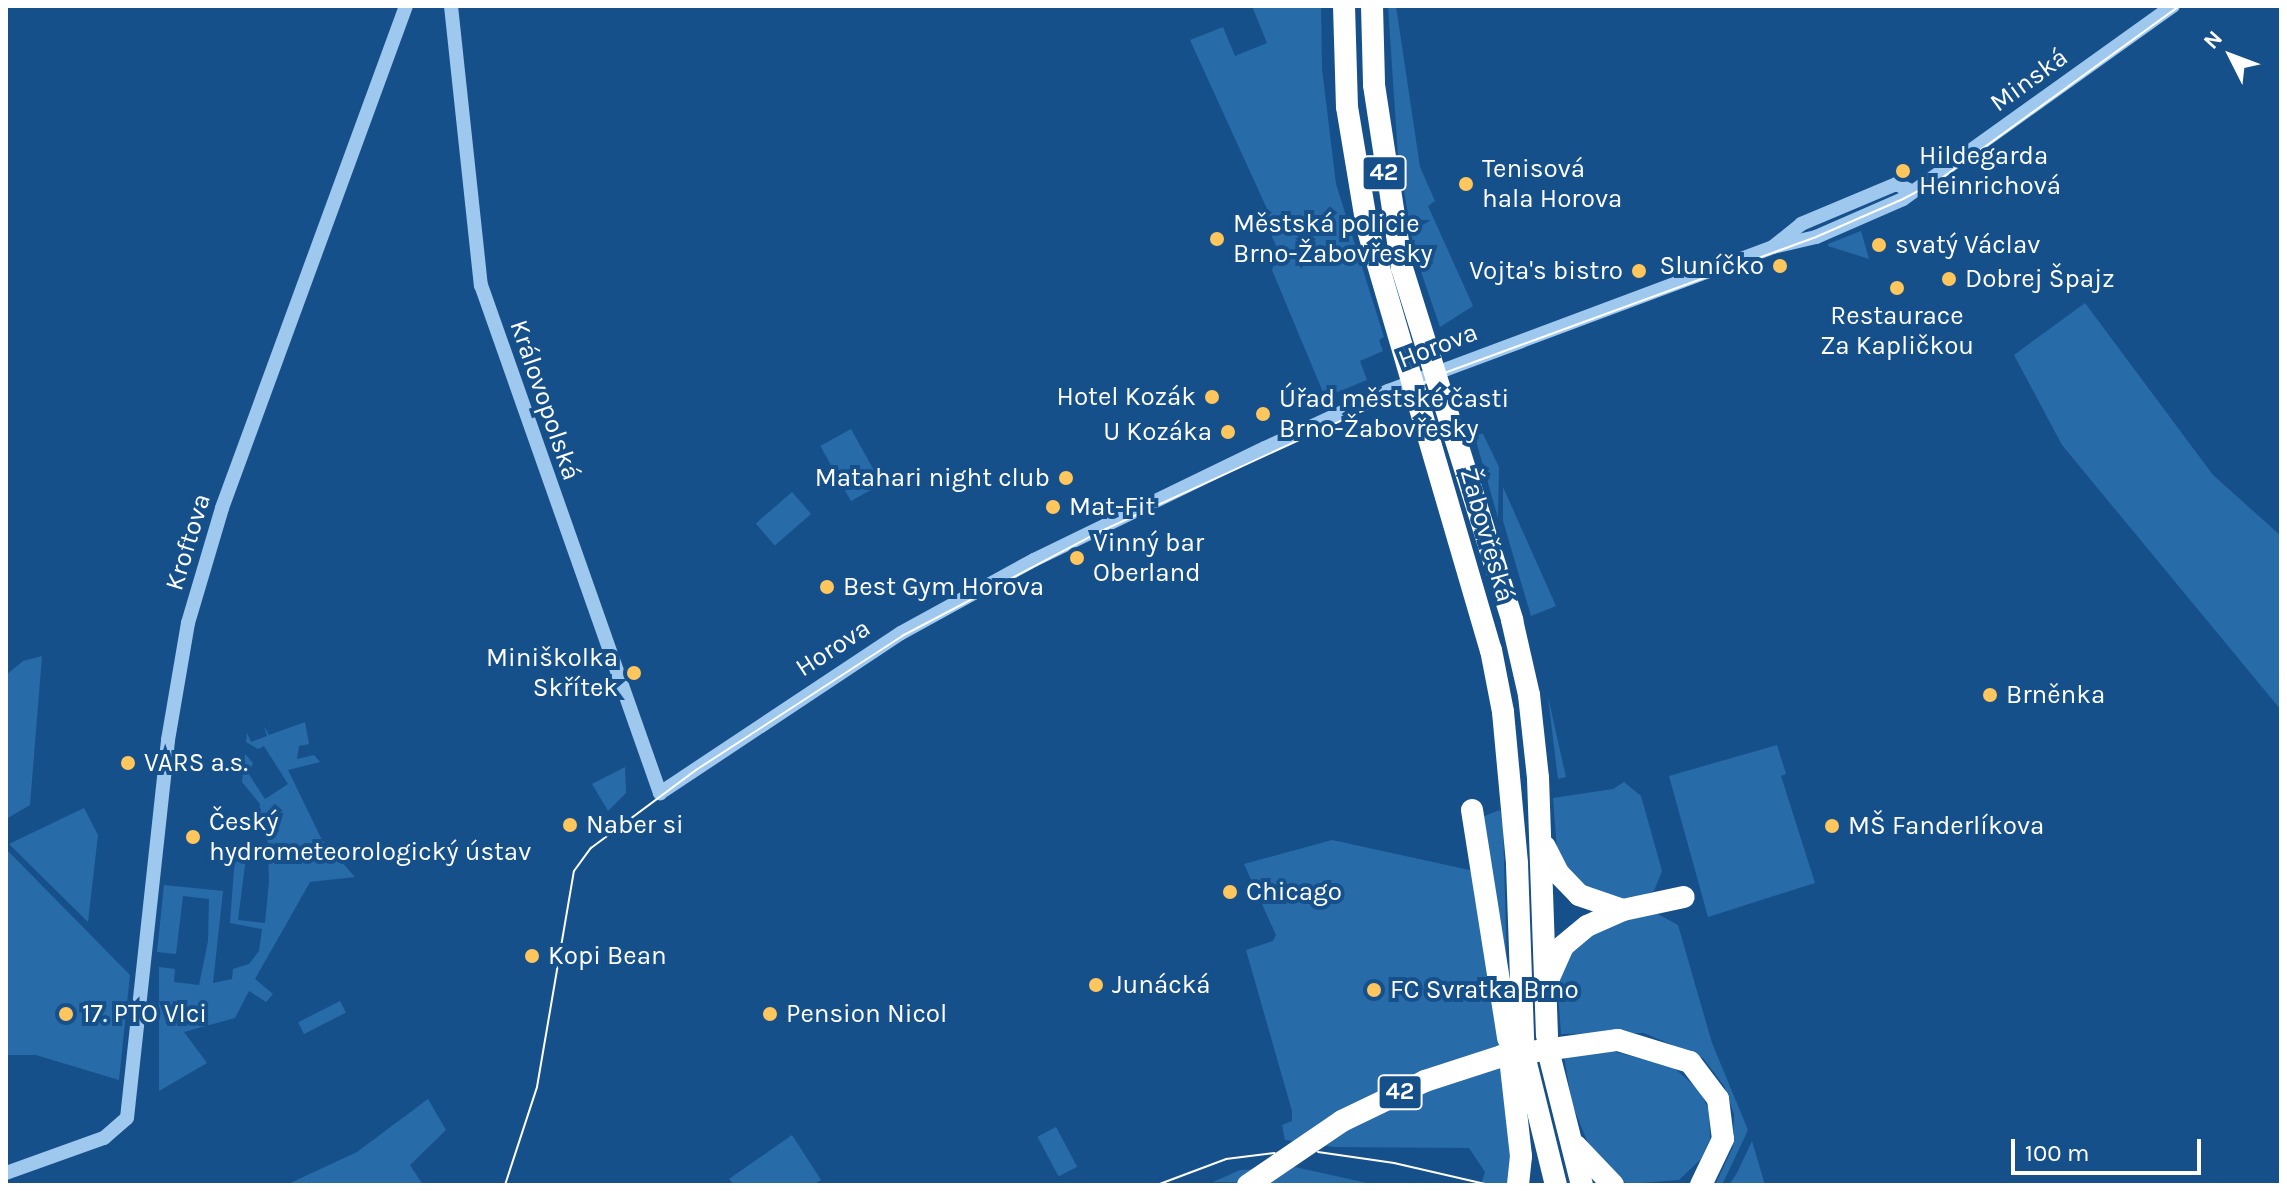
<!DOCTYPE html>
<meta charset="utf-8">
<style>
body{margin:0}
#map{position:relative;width:2287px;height:1191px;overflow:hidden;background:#16508b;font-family:Karla,sans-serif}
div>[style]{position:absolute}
.green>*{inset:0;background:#286ba9;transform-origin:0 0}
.minor>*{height:14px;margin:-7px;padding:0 7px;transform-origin:7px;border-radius:7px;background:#9fc8ef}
.highway>*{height:22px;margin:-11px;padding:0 11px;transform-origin:11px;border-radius:11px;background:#fff}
.tram>*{height:2px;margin:-1px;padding:0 1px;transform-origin:1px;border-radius:1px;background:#fff}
.dots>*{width:22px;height:22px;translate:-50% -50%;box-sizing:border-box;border:4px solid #16508b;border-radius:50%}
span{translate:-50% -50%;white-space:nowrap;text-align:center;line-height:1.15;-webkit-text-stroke:8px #16508b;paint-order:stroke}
.shield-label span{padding:2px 6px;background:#16508b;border:2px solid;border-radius:6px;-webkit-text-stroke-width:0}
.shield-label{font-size:24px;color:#fff;font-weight:700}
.street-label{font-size:26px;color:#fff}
.poi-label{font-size:26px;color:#fff}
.left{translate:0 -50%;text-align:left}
.right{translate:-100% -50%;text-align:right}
.frame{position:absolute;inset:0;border:8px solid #fff;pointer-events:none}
.north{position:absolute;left:2191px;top:16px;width:80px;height:80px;-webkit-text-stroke:6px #16508b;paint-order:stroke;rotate:312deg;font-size:22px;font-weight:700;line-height:32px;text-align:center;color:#fff}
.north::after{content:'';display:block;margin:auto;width:28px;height:36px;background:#fff;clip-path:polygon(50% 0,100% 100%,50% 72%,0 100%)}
.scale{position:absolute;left:2011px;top:1139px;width:190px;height:36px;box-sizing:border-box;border:4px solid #fff;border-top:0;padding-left:10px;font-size:24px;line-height:28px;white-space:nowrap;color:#fff;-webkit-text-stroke:6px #16508b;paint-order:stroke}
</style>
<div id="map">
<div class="green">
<div style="clip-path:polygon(1252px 6px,1321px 6px,1322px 69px,1336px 184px,1384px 337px,1379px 340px,1383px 351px,1360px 361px,1367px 380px,1325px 397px,1272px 270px,1279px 252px,1262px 215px,1268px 211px,1190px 40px,1223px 27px,1235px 56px,1267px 43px)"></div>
<div style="clip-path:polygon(1388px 6px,1396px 6px,1420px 167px,1435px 201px,1428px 206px,1473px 306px,1440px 327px,1415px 254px,1398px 156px)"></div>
<div style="clip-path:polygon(1861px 231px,1869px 259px,1828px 246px,1828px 244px)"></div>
<div style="clip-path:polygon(2085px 303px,2213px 475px,2281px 536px,2281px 710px,2062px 445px,2014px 355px)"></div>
<div style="left:851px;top:429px;width:63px;height:35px;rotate:61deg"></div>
<div style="clip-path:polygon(1474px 434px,1483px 434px,1499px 467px,1498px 518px)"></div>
<div style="clip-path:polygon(1503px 487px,1556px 606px,1531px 616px,1503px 521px)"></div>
<div style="left:792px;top:492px;width:29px;height:48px;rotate:49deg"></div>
<div style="clip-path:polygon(42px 656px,30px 805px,6px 819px,6px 675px,23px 661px)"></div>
<div style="clip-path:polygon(1544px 679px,1566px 777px,1558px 779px,1548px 697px)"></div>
<div style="clip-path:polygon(305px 722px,309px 744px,299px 746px,297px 759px,314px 755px,320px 762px,288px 770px,322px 840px,355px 877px,310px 882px,255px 979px,273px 994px,266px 1002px,249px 991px,235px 1018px,184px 1032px,207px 1063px,159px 1091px,159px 967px,175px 969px,174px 982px,199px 985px,208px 941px,209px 899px,183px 896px,176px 954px,157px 952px,164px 885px,223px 891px,213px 983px,232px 979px,233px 969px,249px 964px,259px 951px,262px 929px,230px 923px,235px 856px,246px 857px,238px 920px,265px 923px,269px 882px,267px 817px,259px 816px,260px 804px,242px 782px,245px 754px,253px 763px,248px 773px,265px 799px,288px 784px,264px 746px,258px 749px,246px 742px,247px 733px,251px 742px,267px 736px,264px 726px,269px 735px)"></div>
<div style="clip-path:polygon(1777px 745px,1786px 774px,1781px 776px,1815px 883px,1708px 917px,1669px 776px)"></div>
<div style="clip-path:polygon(625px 767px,626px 793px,608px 811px,592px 784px)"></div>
<div style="clip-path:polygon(1624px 782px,1641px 796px,1662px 871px,1654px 891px,1624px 902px,1579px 887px,1557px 851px,1553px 798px,1613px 789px)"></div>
<div style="clip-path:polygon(84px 808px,98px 835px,88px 922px,9px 844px)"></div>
<div style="clip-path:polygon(1500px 810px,1503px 825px,1507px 972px,1482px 817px)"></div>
<div style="clip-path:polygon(1332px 840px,1474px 871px,1494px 973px,1512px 1154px,1509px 1185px,1481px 1185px,1485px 1172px,1469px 1148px,1334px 1147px,1285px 1140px,1282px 1125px,1292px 1121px,1292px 1111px,1246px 950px,1273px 941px,1276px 935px,1244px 864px)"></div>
<div style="clip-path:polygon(6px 849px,130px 975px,119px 1080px,36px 1055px,6px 1055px)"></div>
<div style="clip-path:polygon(1656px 913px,1678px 925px,1712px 1043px,1748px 1130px,1722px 1185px,1715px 1185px,1733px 1147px,1734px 1114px,1724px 1086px,1703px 1058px,1644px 1033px,1561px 1034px,1557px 977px,1569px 949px,1600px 927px)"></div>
<div style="left:340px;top:1001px;width:13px;height:47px;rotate:63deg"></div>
<div style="clip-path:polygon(1612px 1051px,1673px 1067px,1700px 1091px,1709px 1110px,1710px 1139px,1701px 1159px,1679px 1180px,1627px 1184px,1597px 1159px,1588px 1143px,1572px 1104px,1564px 1056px)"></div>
<div style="clip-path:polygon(428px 1099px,446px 1130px,410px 1165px,423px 1185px,286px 1185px,357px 1152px)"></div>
<div style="left:1056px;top:1127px;width:45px;height:21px;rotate:62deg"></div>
<div style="clip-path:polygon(792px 1135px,821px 1180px,813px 1185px,734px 1185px,729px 1179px)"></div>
<div style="clip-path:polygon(1752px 1141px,1765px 1185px,1729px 1185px,1737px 1173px)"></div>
<div style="clip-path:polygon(1295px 1167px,1376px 1185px,1213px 1182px,1240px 1170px)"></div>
</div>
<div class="minor">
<div style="left:451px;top:6px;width:281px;rotate:83.9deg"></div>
<div style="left:481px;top:285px;width:539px;rotate:70.59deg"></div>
<div style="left:660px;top:793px;width:289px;rotate:-33.6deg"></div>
<div style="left:901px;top:633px;width:152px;rotate:-28.8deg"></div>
<div style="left:1034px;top:560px;width:257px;rotate:-25.9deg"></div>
<div style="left:1265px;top:448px;width:136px;rotate:-24.9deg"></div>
<div style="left:1388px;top:391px;width:411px;rotate:-20.5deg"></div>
<div style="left:1773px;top:247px;width:44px;rotate:-13.1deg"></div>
<div style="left:1816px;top:237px;width:95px;rotate:-23.6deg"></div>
<div style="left:1903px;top:199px;width:332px;rotate:-35.6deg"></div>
<div style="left:1773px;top:247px;width:36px;rotate:-39deg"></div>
<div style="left:1801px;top:224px;width:103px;rotate:-22.8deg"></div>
<div style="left:1896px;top:184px;width:17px;rotate:25deg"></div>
<div style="left:6px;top:1173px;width:104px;rotate:-19.7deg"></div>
<div style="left:104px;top:1138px;width:30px;rotate:-41deg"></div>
<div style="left:127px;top:1118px;width:380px;rotate:-83.8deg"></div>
<div style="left:168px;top:740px;width:119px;rotate:-80.3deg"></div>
<div style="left:188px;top:623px;width:120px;rotate:-73.5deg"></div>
<div style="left:222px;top:508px;width:535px;rotate:-69.87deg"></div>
</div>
<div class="highway">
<div style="left:1344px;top:6px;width:101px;rotate:88.3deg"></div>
<div style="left:1347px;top:107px;width:122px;rotate:80.5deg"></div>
<div style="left:1367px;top:227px;width:441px;rotate:73.7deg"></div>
<div style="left:1491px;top:650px;width:63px;rotate:79deg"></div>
<div style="left:1503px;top:712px;width:153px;rotate:84.7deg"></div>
<div style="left:1517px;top:864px;width:176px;rotate:88deg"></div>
<div style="left:1372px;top:6px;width:79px;rotate:88.5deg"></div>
<div style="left:1374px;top:85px;width:185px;rotate:81.3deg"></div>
<div style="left:1402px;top:268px;width:369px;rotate:72.6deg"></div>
<div style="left:1512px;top:620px;width:77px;rotate:77.2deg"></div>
<div style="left:1529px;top:695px;width:83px;rotate:83.8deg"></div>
<div style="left:1538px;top:778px;width:258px;rotate:88deg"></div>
<div style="left:1472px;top:810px;width:231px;rotate:81deg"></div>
<div style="left:1545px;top:847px;width:30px;rotate:63deg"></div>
<div style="left:1559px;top:874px;width:29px;rotate:46deg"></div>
<div style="left:1579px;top:895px;width:46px;rotate:18.8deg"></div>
<div style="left:1548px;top:980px;width:37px;rotate:-66deg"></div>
<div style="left:1563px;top:946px;width:31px;rotate:-40deg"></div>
<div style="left:1587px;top:926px;width:39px;rotate:-24deg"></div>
<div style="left:1623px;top:910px;width:62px;rotate:-12deg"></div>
<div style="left:1550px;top:1058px;width:131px;rotate:75.9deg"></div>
<div style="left:1526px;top:1063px;width:126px;rotate:76.2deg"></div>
<div style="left:1511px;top:1067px;width:90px;rotate:83.6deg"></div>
<div style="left:1521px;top:1156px;width:29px;rotate:96deg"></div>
<div style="left:1576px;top:1146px;width:54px;rotate:46.5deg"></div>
<div style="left:1248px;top:1185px;width:114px;rotate:-34.2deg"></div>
<div style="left:1342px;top:1121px;width:92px;rotate:-25.7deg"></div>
<div style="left:1425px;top:1081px;width:81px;rotate:-18deg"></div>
<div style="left:1502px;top:1056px;width:117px;rotate:-7.9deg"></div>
<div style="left:1618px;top:1040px;width:75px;rotate:17deg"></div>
<div style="left:1690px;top:1062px;width:46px;rotate:52.9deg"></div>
<div style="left:1718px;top:1099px;width:40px;rotate:82.9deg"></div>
<div style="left:1723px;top:1139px;width:51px;rotate:115.6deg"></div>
</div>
<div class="tram">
<div style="left:1318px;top:1152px;width:77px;rotate:8.2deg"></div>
<div style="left:1394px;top:1163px;width:98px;rotate:13deg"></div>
<div style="left:505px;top:1185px;width:103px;rotate:-71.9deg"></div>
<div style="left:537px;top:1087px;width:219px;rotate:-80.3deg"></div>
<div style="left:574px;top:871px;width:29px;rotate:-54deg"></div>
<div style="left:591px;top:848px;width:131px;rotate:-36.6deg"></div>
<div style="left:696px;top:770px;width:246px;rotate:-33deg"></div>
<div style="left:902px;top:636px;width:221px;rotate:-27.8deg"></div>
<div style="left:1097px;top:533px;width:385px;rotate:-24.7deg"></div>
<div style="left:1447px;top:372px;width:393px;rotate:-20.1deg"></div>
<div style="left:1816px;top:237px;width:95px;rotate:-23.6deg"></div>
<div style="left:1903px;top:199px;width:41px;rotate:-27.8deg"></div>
<div style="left:1939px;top:180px;width:296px;rotate:-35.9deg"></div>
<div style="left:1157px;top:1185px;width:74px;rotate:-20.6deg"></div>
<div style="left:1226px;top:1159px;width:49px;rotate:-7deg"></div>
</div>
<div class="dots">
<div style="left:1903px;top:171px;background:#ffc65d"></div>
<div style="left:1466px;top:184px;background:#ffc65d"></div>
<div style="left:1217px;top:239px;background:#ffc65d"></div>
<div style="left:1879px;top:245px;background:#ffc65d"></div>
<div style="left:1780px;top:266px;background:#ffc65d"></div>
<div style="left:1639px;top:271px;background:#ffc65d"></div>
<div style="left:1949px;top:279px;background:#ffc65d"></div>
<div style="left:1897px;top:288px;background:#ffc65d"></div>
<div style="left:1212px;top:397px;background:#ffc65d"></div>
<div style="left:1263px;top:414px;background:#ffc65d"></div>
<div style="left:1228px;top:432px;background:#ffc65d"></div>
<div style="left:1066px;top:478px;background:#ffc65d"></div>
<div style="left:1053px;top:507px;background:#ffc65d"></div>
<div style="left:1077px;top:558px;background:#ffc65d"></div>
<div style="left:827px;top:587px;background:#ffc65d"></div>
<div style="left:634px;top:673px;background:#ffc65d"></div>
<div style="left:1990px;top:695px;background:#ffc65d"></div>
<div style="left:128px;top:763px;background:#ffc65d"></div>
<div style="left:570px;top:825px;background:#ffc65d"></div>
<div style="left:1832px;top:826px;background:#ffc65d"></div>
<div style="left:193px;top:837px;background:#ffc65d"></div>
<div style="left:1230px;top:892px;background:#ffc65d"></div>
<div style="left:532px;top:956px;background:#ffc65d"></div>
<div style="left:1096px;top:985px;background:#ffc65d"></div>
<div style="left:1374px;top:990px;background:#ffc65d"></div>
<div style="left:66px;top:1014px;background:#ffc65d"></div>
<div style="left:770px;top:1014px;background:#ffc65d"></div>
</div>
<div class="shield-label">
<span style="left:1384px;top:173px">42</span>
<span style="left:1400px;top:1092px">42</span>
</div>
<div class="street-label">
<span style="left:2029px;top:80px;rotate:-36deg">Minská</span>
<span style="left:1438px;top:346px;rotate:-21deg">Horova</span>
<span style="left:545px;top:400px;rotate:71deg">Královopolská</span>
<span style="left:1487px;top:535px;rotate:74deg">Žabovřeská</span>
<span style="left:188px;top:542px;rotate:-73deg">Kroftova</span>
<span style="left:833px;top:648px;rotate:-33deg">Horova</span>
</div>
<div class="poi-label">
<span class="left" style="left:1919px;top:171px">Hildegarda<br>Heinrichová</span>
<span class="left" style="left:1482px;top:184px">Tenisová<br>hala Horova</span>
<span class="left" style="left:1233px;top:239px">Městská policie<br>Brno-Žabovřesky</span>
<span class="left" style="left:1895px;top:245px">svatý Václav</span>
<span class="right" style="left:1764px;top:266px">Sluníčko</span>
<span class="right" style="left:1623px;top:271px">Vojta's bistro</span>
<span class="left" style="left:1965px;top:279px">Dobrej Špajz</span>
<span style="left:1897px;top:331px">Restaurace<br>Za Kapličkou</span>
<span class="right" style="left:1196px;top:397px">Hotel Kozák</span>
<span class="left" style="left:1279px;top:414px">Úřad městské časti<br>Brno-Žabovřesky</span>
<span class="right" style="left:1212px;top:432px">U Kozáka</span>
<span class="right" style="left:1050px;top:478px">Matahari night club</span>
<span class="left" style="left:1069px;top:507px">Mat-Fit</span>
<span class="left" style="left:1093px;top:558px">Vinný bar<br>Oberland</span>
<span class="left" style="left:843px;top:587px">Best Gym Horova</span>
<span class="right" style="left:618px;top:673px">Miniškolka<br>Skřítek</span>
<span class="left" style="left:2006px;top:695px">Brněnka</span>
<span class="left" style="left:144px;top:763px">VARS a.s.</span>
<span class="left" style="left:209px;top:837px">Český<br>hydrometeorologický ústav</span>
<span class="left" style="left:586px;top:825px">Naber si</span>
<span class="left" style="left:1848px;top:826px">MŠ Fanderlíkova</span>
<span class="left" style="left:1246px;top:892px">Chicago</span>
<span class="left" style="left:548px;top:956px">Kopi Bean</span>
<span class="left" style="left:1112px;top:985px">Junácká</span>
<span class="left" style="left:1390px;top:990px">FC Svratka Brno</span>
<span class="left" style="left:82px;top:1014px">17. PTO Vlci</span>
<span class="left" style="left:786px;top:1014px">Pension Nicol</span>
</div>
<div class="frame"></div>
<div class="north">N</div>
<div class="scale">100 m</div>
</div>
